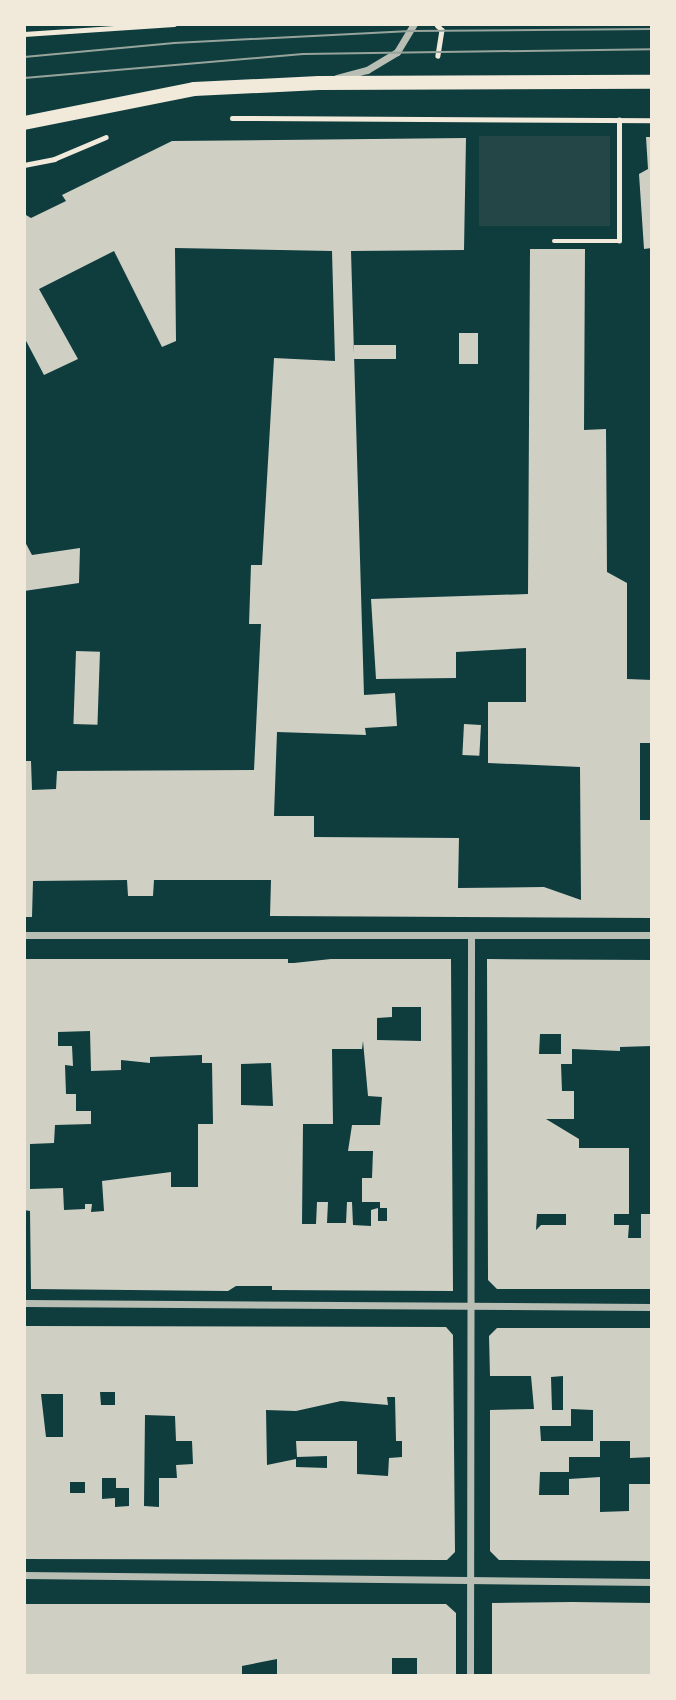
<!DOCTYPE html>
<style>
body{margin:0}
#map{position:relative;width:676px;height:1700px;overflow:hidden;background:#0f3d3e;font-family:Quicksand,sans-serif}
div>[style]{position:absolute}
.green>*{inset:0;background:#244646;transform-origin:0 0}
.building>*{inset:0;background:#cfcfc3;transform-origin:0 0}
.path>*{height:4.5px;margin:-2.25px;padding:0 2.25px;transform-origin:2.25px;border-radius:2.25px;background:#f1e9da}
.minor>*{height:7px;margin:-3.5px;padding:0 3.5px;transform-origin:3.5px;border-radius:3.5px;background:#b8beb3}
.secondary>*{height:14px;margin:-7px;padding:0 7px;transform-origin:7px;border-radius:7px;background:#f1e9da}
.tram>*{height:2px;margin:-1px;padding:0 1px;transform-origin:1px;border-radius:1px;background:#97a49c}
span{translate:-50% -50%;white-space:nowrap;text-align:center;line-height:1.15;-webkit-text-stroke:5px #f1e9da;paint-order:stroke}
.frame{position:absolute;inset:0;border:26px solid #f1e9da;pointer-events:none}
</style>
<div id="map">
<div class="green">
<div style="left:479px;top:136px;width:131px;height:90px"></div>
</div>
<div class="building">
<div style="clip-path:polygon(646px 137px,652px 137px,652px 248px,644px 249px,639px 174px,648px 169px)"></div>
<div style="clip-path:polygon(466px 138px,464px 250px,351px 251px,364px 695px,395px 693px,397px 726px,365px 728px,366px 735px,277px 732px,274px 816px,314px 816px,314px 837px,459px 838px,458px 888px,544px 887px,581px 900px,580px 767px,488px 763px,488px 702px,526px 702px,526px 648px,456px 652px,456px 678px,376px 679px,371px 599px,528px 594px,530px 249px,585px 249px,584px 430px,606px 429px,607px 572px,627px 583px,627px 679px,652px 680px,652px 743px,640px 743px,640px 820px,652px 820px,652px 918px,270px 916px,271px 880px,154px 880px,153px 896px,128px 896px,127px 880px,33px 881px,32px 917px,24px 917px,24px 761px,31px 761px,32px 790px,56px 789px,57px 771px,254px 770px,261px 624px,249px 624px,251px 565px,262px 565px,274px 358px,335px 361px,332px 251px,175px 248px,176px 341px,162px 347px,114px 251px,39px 289px,78px 359px,44px 375px,24px 337px,26px 215px,31px 218px,66px 201px,62px 195px,172px 141px)"></div>
<div style="left:459px;top:333px;width:19px;height:31px"></div>
<div style="left:354px;top:345px;width:42px;height:14px"></div>
<div style="clip-path:polygon(24px 540px,32px 555px,80px 548px,79px 583px,24px 591px)"></div>
<div style="left:76px;top:651px;width:24px;height:73px;rotate:2deg"></div>
<div style="left:464px;top:724px;width:17px;height:31px;rotate:3deg"></div>
<div style="clip-path:polygon(evenodd,24px 959px,288px 959px,288px 963px,294px 963px,331px 959px,451px 959px,453px 1291px,272px 1290px,272px 1286px,236px 1286px,228px 1291px,31px 1289px,30px 1211px,24px 1210px,24px 959px,392px 1007px,421px 1007px,421px 1041px,377px 1040px,377px 1018px,392px 1017px,392px 1007px,24px 959px,90px 1031px,91px 1071px,121px 1070px,121px 1060px,150px 1063px,150px 1057px,202px 1055px,202px 1063px,212px 1063px,213px 1124px,198px 1124px,198px 1187px,171px 1187px,171px 1172px,102px 1181px,104px 1211px,91px 1212px,92px 1204px,85px 1204px,85px 1209px,64px 1210px,63px 1188px,30px 1189px,30px 1144px,54px 1143px,55px 1125px,91px 1124px,91px 1111px,76px 1111px,76px 1094px,66px 1094px,65px 1065px,73px 1066px,72px 1046px,58px 1046px,58px 1032px,90px 1031px,24px 959px,363px 1041px,368px 1096px,382px 1097px,380px 1125px,352px 1125px,348px 1151px,373px 1151px,372px 1178px,362px 1178px,362px 1202px,380px 1202px,380px 1208px,387px 1208px,387px 1221px,378px 1221px,378px 1208px,371px 1210px,371px 1226px,353px 1225px,352px 1202px,347px 1202px,346px 1223px,327px 1223px,328px 1202px,317px 1202px,316px 1224px,302px 1224px,303px 1124px,333px 1124px,332px 1049px,362px 1049px,363px 1041px,24px 959px,271px 1063px,273px 1106px,241px 1105px,241px 1064px,271px 1063px)"></div>
<div style="clip-path:polygon(evenodd,487px 959px,652px 960px,652px 1046px,620px 1047px,620px 1051px,572px 1049px,572px 1064px,561px 1064px,562px 1091px,574px 1091px,574px 1119px,546px 1119px,579px 1139px,579px 1148px,629px 1148px,629px 1214px,614px 1214px,614px 1225px,629px 1225px,628px 1238px,641px 1238px,641px 1214px,652px 1214px,652px 1289px,497px 1289px,488px 1280px,487px 959px,540px 1034px,561px 1034px,561px 1054px,539px 1054px,540px 1034px,487px 959px,537px 1214px,566px 1214px,566px 1225px,541px 1225px,536px 1230px,537px 1214px)"></div>
<div style="clip-path:polygon(evenodd,24px 1326px,446px 1327px,453px 1335px,455px 1552px,447px 1560px,24px 1559px,24px 1326px,100px 1392px,115px 1392px,115px 1405px,101px 1405px,100px 1392px,24px 1326px,41px 1394px,63px 1394px,63px 1437px,46px 1437px,41px 1394px,24px 1326px,387px 1397px,395px 1397px,396px 1441px,402px 1441px,402px 1457px,389px 1458px,388px 1476px,357px 1474px,357px 1441px,296px 1441px,297px 1457px,327px 1456px,327px 1468px,296px 1467px,296px 1459px,267px 1465px,266px 1410px,296px 1411px,341px 1401px,388px 1405px,387px 1397px,24px 1326px,145px 1415px,175px 1416px,176px 1441px,192px 1441px,193px 1464px,176px 1465px,177px 1478px,159px 1478px,159px 1507px,144px 1506px,145px 1415px,24px 1326px,102px 1478px,116px 1478px,116px 1488px,129px 1488px,129px 1506px,115px 1507px,115px 1498px,102px 1499px,102px 1478px,24px 1326px,70px 1482px,85px 1482px,85px 1493px,70px 1493px,70px 1482px)"></div>
<div style="clip-path:polygon(evenodd,497px 1328px,652px 1328px,652px 1457px,630px 1458px,630px 1441px,600px 1441px,600px 1457px,569px 1457px,569px 1472px,540px 1472px,539px 1495px,569px 1495px,569px 1479px,600px 1477px,600px 1512px,629px 1511px,629px 1484px,652px 1484px,652px 1561px,499px 1560px,490px 1551px,490px 1410px,534px 1409px,531px 1376px,490px 1376px,489px 1336px,497px 1328px,563px 1376px,563px 1410px,552px 1410px,551px 1377px,563px 1376px,497px 1328px,571px 1409px,593px 1410px,593px 1441px,541px 1441px,540px 1426px,571px 1426px,571px 1409px)"></div>
<div style="clip-path:polygon(572px 1602px,652px 1603px,652px 1676px,492px 1676px,492px 1603px)"></div>
<div style="clip-path:polygon(24px 1604px,446px 1604px,456px 1613px,456px 1676px,417px 1676px,417px 1658px,392px 1658px,392px 1676px,277px 1676px,277px 1659px,242px 1666px,242px 1676px,24px 1676px)"></div>
</div>
<div class="path">
<div style="left:437px;top:25px;width:7px;rotate:45deg"></div>
<div style="left:442px;top:30px;width:26px;rotate:99deg"></div>
<div style="left:24px;top:34px;width:150px;rotate:-3.8deg"></div>
<div style="left:232px;top:118px;width:420px;rotate:0.3deg"></div>
<div style="left:24px;top:165px;width:31px;rotate:-11deg"></div>
<div style="left:54px;top:159px;width:56px;rotate:-22.9deg"></div>
<div style="left:554px;top:241px;width:65px"></div>
<div style="left:619px;top:241px;width:121px;rotate:-90deg"></div>
</div>
<div class="minor">
<div style="left:337px;top:78px;width:31px;rotate:-15deg"></div>
<div style="left:367px;top:70px;width:35px;rotate:-31deg"></div>
<div style="left:397px;top:52px;width:33px;rotate:-59deg"></div>
<div style="left:24px;top:935px;width:628px"></div>
<div style="left:24px;top:1303px;width:628px;rotate:0.36deg"></div>
<div style="left:24px;top:1575px;width:628px;rotate:0.64deg"></div>
<div style="left:470px;top:1676px;width:741px;rotate:-89.92deg"></div>
</div>
<div class="secondary">
<div style="left:24px;top:123px;width:173px;rotate:-11.3deg"></div>
<div style="left:194px;top:89px;width:125px;rotate:-2.7deg"></div>
<div style="left:319px;top:83px;width:333px;rotate:-0.2deg"></div>
</div>
<div class="tram">
<div style="left:24px;top:57px;width:151px;rotate:-5.3deg"></div>
<div style="left:174px;top:43px;width:237px;rotate:-2.9deg"></div>
<div style="left:411px;top:31px;width:241px;rotate:-0.5deg"></div>
<div style="left:24px;top:78px;width:280px;rotate:-4.9deg"></div>
<div style="left:303px;top:54px;width:349px;rotate:-0.8deg"></div>
</div>
<div class="frame"></div>
</div>
